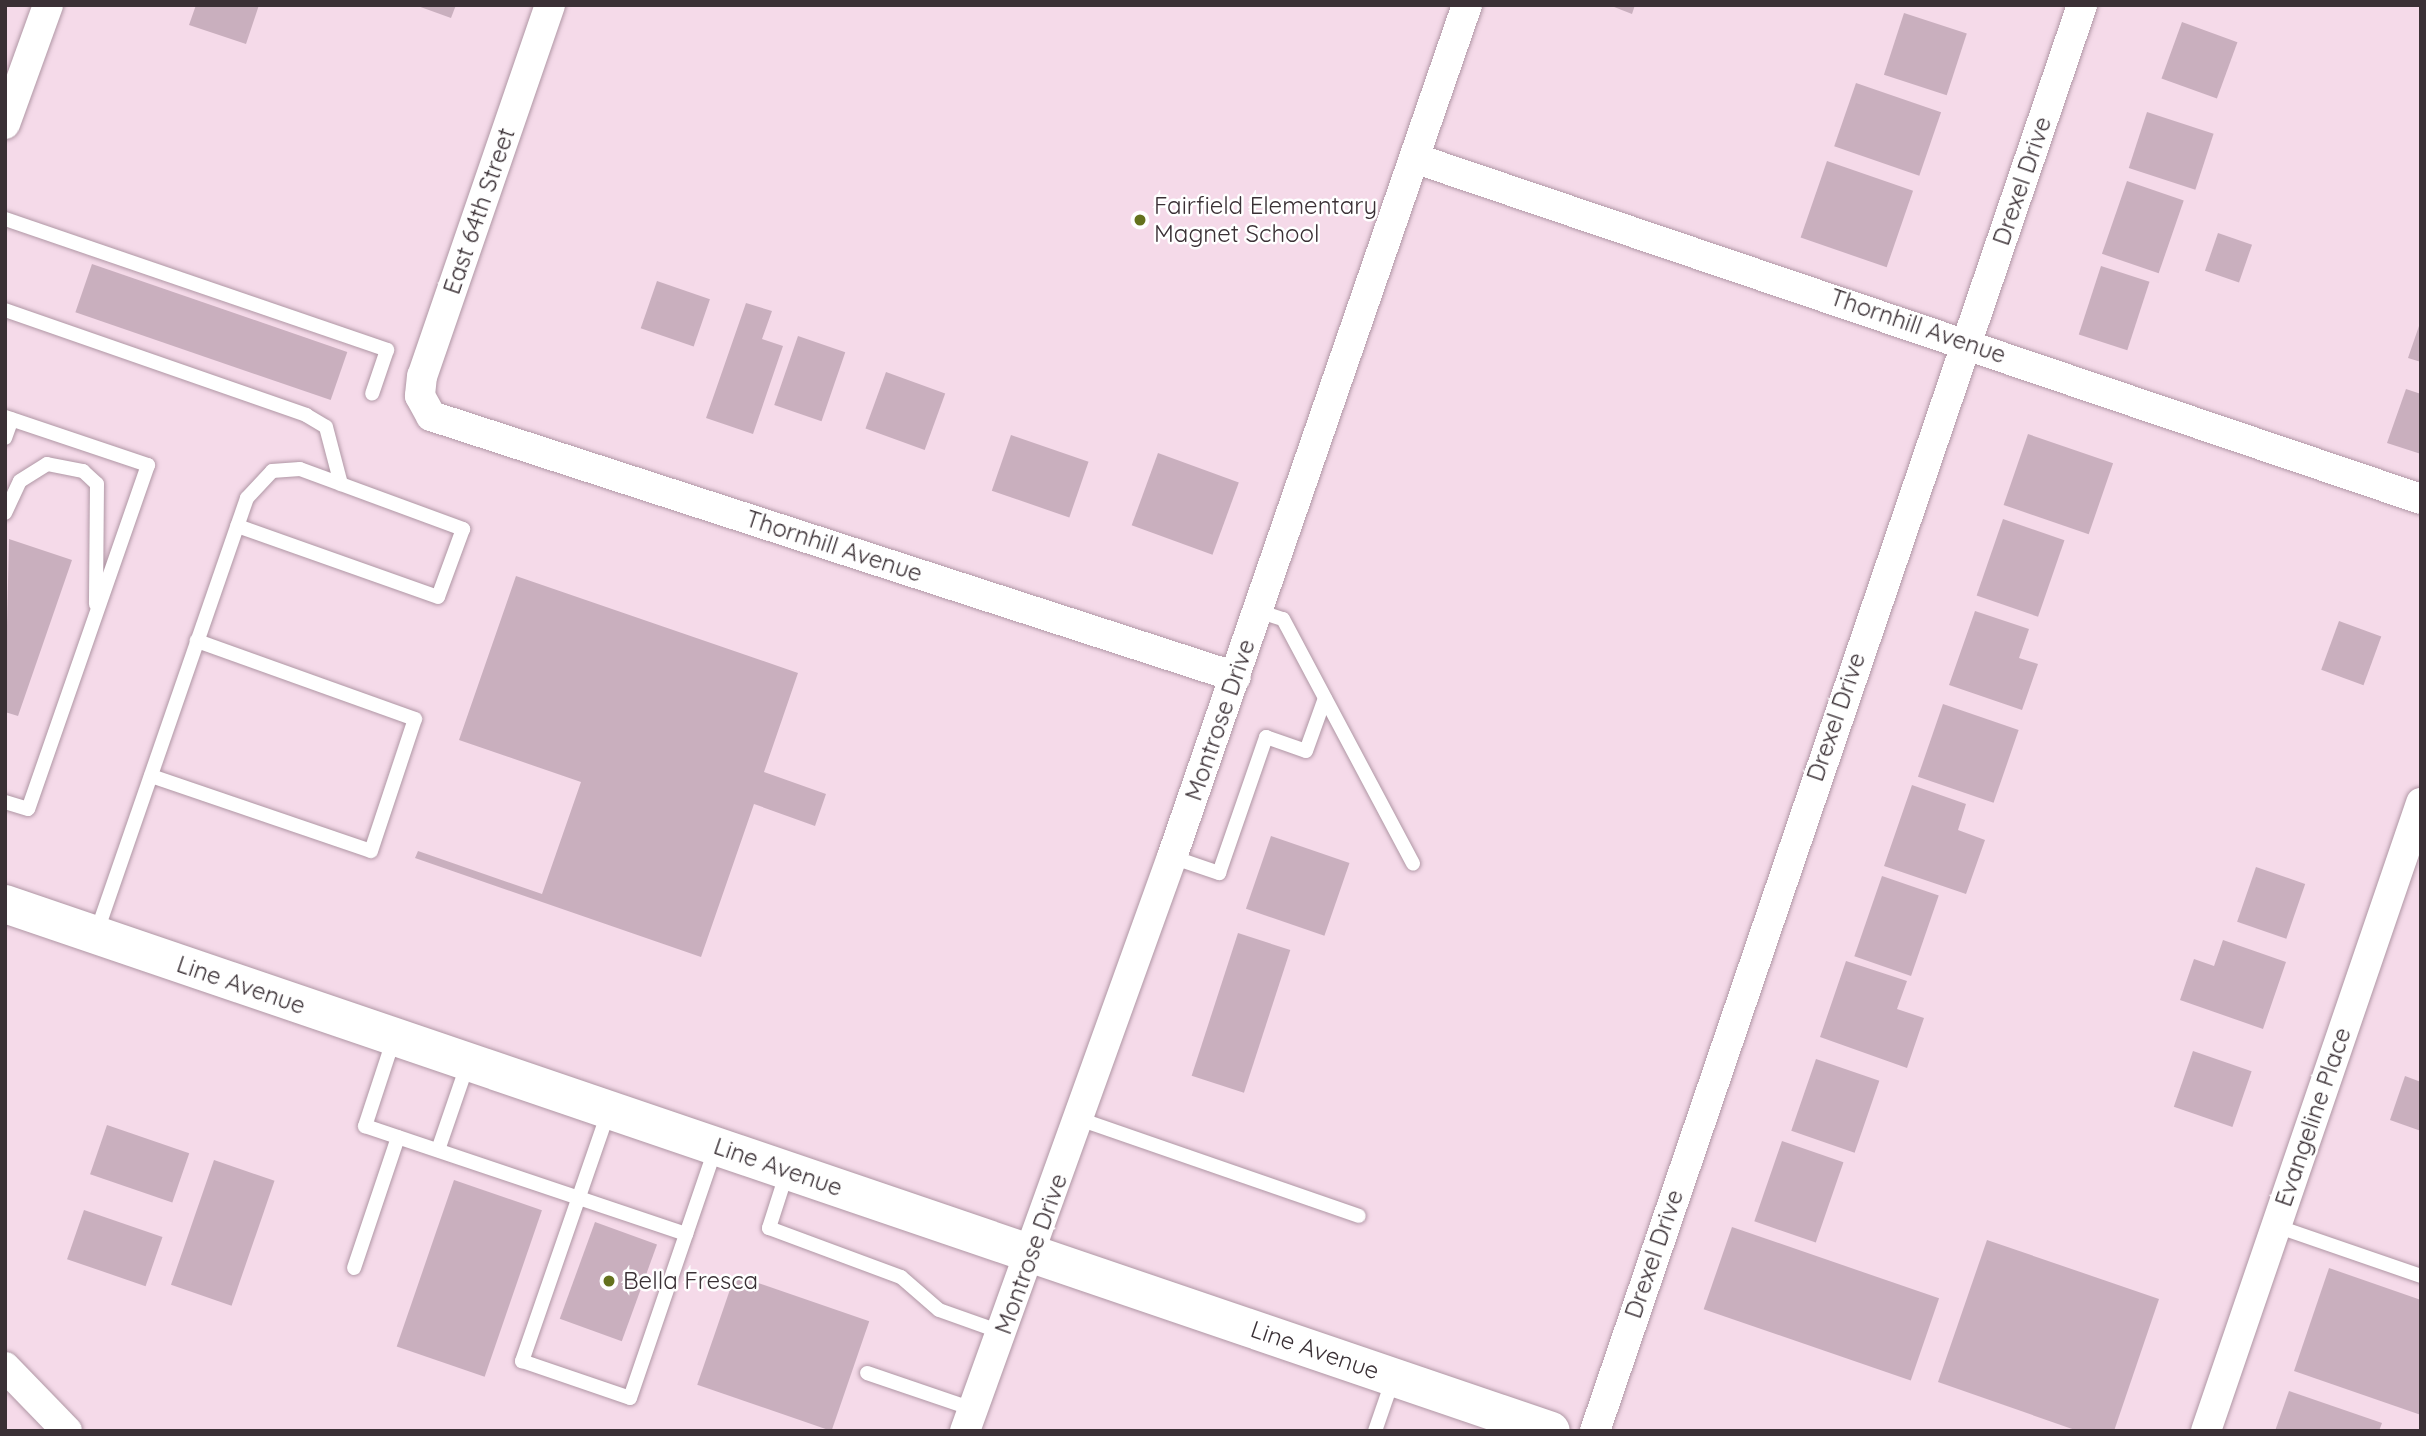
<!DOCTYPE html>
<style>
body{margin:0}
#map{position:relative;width:2426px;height:1436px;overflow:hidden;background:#f5dae9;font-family:Quicksand,sans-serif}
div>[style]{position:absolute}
.building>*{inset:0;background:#c9afbe;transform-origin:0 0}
.roads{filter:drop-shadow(0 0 2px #b097a5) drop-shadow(0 0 2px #b097a5)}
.lane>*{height:14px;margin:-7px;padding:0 7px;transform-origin:7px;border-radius:7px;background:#fff}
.street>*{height:30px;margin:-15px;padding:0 15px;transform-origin:15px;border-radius:15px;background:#fff}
.secondary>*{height:38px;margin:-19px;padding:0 19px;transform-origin:19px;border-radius:19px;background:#fff}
.dots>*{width:19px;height:19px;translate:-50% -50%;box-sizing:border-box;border:4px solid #fff;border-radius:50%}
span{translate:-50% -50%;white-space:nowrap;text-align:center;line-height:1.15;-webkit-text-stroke:5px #fff;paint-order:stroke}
.street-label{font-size:24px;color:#3a3035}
.poi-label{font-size:24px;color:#3a3035}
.left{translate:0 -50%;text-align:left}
.frame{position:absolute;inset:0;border:7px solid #3a3035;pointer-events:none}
</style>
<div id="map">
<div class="building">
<div style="clip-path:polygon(196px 5px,259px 5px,246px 44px,189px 25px)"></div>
<div style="clip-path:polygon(415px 5px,456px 5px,451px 18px)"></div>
<div style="clip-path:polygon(1609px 5px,1635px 5px,1632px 14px)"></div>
<div style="left:1904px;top:13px;width:66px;height:65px;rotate:18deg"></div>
<div style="left:2182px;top:22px;width:59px;height:60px;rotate:20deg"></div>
<div style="left:1856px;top:83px;width:90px;height:67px;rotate:19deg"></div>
<div style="left:2147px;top:112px;width:70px;height:59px;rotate:18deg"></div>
<div style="left:1827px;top:161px;width:91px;height:81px;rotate:19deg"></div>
<div style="left:2127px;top:181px;width:60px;height:77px;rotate:19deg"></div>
<div style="left:2218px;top:233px;width:36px;height:40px;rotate:19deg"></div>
<div style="left:92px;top:264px;width:270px;height:51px;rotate:19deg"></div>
<div style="left:2101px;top:266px;width:51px;height:72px;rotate:18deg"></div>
<div style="left:657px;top:281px;width:56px;height:50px;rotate:19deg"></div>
<div style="clip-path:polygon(746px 303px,772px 311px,762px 339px,783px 346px,753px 434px,706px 418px)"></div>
<div style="clip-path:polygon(2420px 323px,2421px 323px,2421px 362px,2408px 358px)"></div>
<div style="left:798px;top:336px;width:50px;height:73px;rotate:19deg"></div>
<div style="left:886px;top:372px;width:63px;height:60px;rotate:20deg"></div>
<div style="clip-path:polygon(2406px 389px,2421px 394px,2421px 454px,2387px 443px)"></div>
<div style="left:2028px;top:434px;width:90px;height:75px;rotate:19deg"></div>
<div style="left:1011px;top:435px;width:82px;height:59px;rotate:19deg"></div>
<div style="left:1158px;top:453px;width:86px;height:77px;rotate:20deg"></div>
<div style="left:2003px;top:519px;width:65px;height:81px;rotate:19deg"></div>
<div style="clip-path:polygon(9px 539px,72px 560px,18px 716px,5px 712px)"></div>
<div style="clip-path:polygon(516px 576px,798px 673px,764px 772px,826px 794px,815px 826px,754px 804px,701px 957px,415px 858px,418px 851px,542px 894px,581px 782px,459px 740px)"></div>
<div style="clip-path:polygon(1975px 611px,2029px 629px,2019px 658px,2038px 664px,2022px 710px,1949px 685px)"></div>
<div style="left:2339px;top:621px;width:45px;height:52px;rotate:20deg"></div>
<div style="left:1943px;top:704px;width:80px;height:77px;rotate:19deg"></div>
<div style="clip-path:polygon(1912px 785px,1966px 804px,1958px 830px,1985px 840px,1966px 894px,1884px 866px)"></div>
<div style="left:1271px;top:836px;width:83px;height:77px;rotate:19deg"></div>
<div style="left:2256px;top:867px;width:52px;height:58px;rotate:19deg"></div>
<div style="left:1882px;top:876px;width:60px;height:85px;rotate:19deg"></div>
<div style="left:1238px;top:933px;width:55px;height:150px;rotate:18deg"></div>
<div style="clip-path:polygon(2223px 940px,2286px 962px,2263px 1029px,2180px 1000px,2194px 959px,2214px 966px)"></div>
<div style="clip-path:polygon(1846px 961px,1907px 981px,1897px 1009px,1924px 1018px,1907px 1068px,1820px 1037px)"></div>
<div style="left:2193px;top:1051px;width:62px;height:59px;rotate:19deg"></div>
<div style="left:1816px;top:1059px;width:67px;height:76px;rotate:19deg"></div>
<div style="clip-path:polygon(2405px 1076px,2421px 1082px,2421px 1131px,2390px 1120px)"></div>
<div style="left:107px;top:1125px;width:87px;height:52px;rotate:19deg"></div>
<div style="left:1782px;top:1141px;width:65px;height:85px;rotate:19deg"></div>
<div style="left:214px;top:1160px;width:64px;height:132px;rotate:19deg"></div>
<div style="left:454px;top:1180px;width:93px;height:176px;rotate:19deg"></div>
<div style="left:84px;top:1210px;width:83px;height:52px;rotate:19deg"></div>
<div style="left:595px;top:1222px;width:66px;height:103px;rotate:20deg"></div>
<div style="left:1732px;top:1227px;width:219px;height:87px;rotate:19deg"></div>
<div style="clip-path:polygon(1987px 1240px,2159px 1299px,2114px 1431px,2078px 1431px,1938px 1382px)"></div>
<div style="clip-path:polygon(2329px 1268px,2421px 1300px,2421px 1415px,2294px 1371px)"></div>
<div style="left:735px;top:1275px;width:142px;height:116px;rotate:19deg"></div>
<div style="clip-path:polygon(2289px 1391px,2382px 1423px,2379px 1431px,2275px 1431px)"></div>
</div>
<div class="roads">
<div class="lane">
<div style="left:5px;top:219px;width:404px;rotate:18.9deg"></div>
<div style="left:387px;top:350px;width:46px;rotate:108.8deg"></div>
<div style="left:5px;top:310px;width:319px;rotate:19.2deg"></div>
<div style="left:306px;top:415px;width:23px;rotate:31deg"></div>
<div style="left:326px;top:427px;width:59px;rotate:75.3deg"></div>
<div style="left:5px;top:417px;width:151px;rotate:18.6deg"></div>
<div style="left:148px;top:465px;width:364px;rotate:109.2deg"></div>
<div style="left:28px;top:809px;width:24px;rotate:-163deg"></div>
<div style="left:5px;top:438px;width:20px;rotate:-70deg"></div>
<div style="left:5px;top:513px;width:35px;rotate:-65deg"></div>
<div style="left:20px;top:481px;width:32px;rotate:-32deg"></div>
<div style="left:47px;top:464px;width:37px;rotate:11deg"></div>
<div style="left:83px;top:471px;width:19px;rotate:43deg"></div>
<div style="left:97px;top:484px;width:120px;rotate:90.5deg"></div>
<div style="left:1258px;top:611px;width:26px;rotate:18deg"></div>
<div style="left:1283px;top:619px;width:277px;rotate:62deg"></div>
<div style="left:151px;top:776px;width:232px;rotate:18.8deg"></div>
<div style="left:371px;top:851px;width:139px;rotate:-71.6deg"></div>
<div style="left:415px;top:719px;width:232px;rotate:-160.3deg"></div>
<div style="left:1172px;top:857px;width:50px;rotate:18.8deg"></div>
<div style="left:1219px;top:873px;width:144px;rotate:-70.9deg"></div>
<div style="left:1266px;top:737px;width:42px;rotate:19.3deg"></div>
<div style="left:1306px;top:751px;width:56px;rotate:-70.3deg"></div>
<div style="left:96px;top:934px;width:461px;rotate:-70.9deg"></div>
<div style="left:247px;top:498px;width:37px;rotate:-47deg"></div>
<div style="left:272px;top:471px;width:28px;rotate:-4deg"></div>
<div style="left:300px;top:469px;width:174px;rotate:20.2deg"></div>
<div style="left:463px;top:529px;width:72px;rotate:110.2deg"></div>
<div style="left:438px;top:597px;width:213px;rotate:-160.5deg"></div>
<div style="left:394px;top:1038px;width:93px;rotate:108.2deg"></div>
<div style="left:365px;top:1126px;width:339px;rotate:18.6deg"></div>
<div style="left:609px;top:1110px;width:266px;rotate:109.1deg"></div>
<div style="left:522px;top:1361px;width:114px;rotate:18.9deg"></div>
<div style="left:630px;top:1398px;width:265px;rotate:-71.1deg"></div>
<div style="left:1079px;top:1119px;width:296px;rotate:19.1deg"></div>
<div style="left:438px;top:1150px;width:92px;rotate:-71deg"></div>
<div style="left:787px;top:1172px;width:59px;rotate:107.8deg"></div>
<div style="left:769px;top:1228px;width:141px;rotate:20.4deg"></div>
<div style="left:901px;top:1277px;width:50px;rotate:41deg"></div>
<div style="left:939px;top:1310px;width:69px;rotate:19.5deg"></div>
<div style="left:2276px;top:1226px;width:153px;rotate:19deg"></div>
<div style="left:354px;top:1268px;width:138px;rotate:-71.4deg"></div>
<div style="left:867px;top:1373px;width:112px;rotate:18.8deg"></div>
<div style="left:1375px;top:1431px;width:55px;rotate:-70.9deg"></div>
</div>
<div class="street">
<div style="left:550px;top:5px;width:392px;rotate:109deg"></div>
<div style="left:422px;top:376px;width:20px;rotate:96deg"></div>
<div style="left:420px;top:396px;width:23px;rotate:61deg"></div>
<div style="left:431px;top:416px;width:846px;rotate:17.96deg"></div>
<div style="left:5px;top:124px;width:127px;rotate:-70.1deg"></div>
<div style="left:1414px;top:158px;width:1063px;rotate:18.71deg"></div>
<div style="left:5px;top:1367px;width:89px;rotate:45.9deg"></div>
<div style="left:965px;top:1431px;width:610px;rotate:-70.17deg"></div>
<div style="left:1172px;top:857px;width:902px;rotate:-70.9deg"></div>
<div style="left:1595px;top:1431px;width:1507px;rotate:-71.14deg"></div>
<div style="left:2206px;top:1431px;width:664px;rotate:-71.1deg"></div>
</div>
<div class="secondary">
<div style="left:5px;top:904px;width:1633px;rotate:18.82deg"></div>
</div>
</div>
<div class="dots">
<div style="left:1140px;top:220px;background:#64711d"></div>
<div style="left:609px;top:1281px;background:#64711d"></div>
</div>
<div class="street-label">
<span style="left:2022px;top:181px;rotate:-71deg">Drexel Drive</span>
<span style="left:479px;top:211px;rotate:-71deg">East 64th Street</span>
<span style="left:1918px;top:326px;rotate:19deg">Thornhill Avenue</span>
<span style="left:834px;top:546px;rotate:18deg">Thornhill Avenue</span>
<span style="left:1836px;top:717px;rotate:-71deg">Drexel Drive</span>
<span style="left:1220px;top:720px;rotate:-71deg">Montrose Drive</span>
<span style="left:241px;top:985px;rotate:19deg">Line Avenue</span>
<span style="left:2313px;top:1117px;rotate:-71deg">Evangeline Place</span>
<span style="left:778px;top:1167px;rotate:19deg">Line Avenue</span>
<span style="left:1031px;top:1254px;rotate:-70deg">Montrose Drive</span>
<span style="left:1654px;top:1254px;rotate:-71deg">Drexel Drive</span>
<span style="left:1315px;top:1350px;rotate:19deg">Line Avenue</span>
</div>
<div class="poi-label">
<span class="left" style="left:1154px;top:220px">Fairfield Elementary<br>Magnet School</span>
<span class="left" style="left:623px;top:1281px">Bella Fresca</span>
</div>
<div class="frame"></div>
</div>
